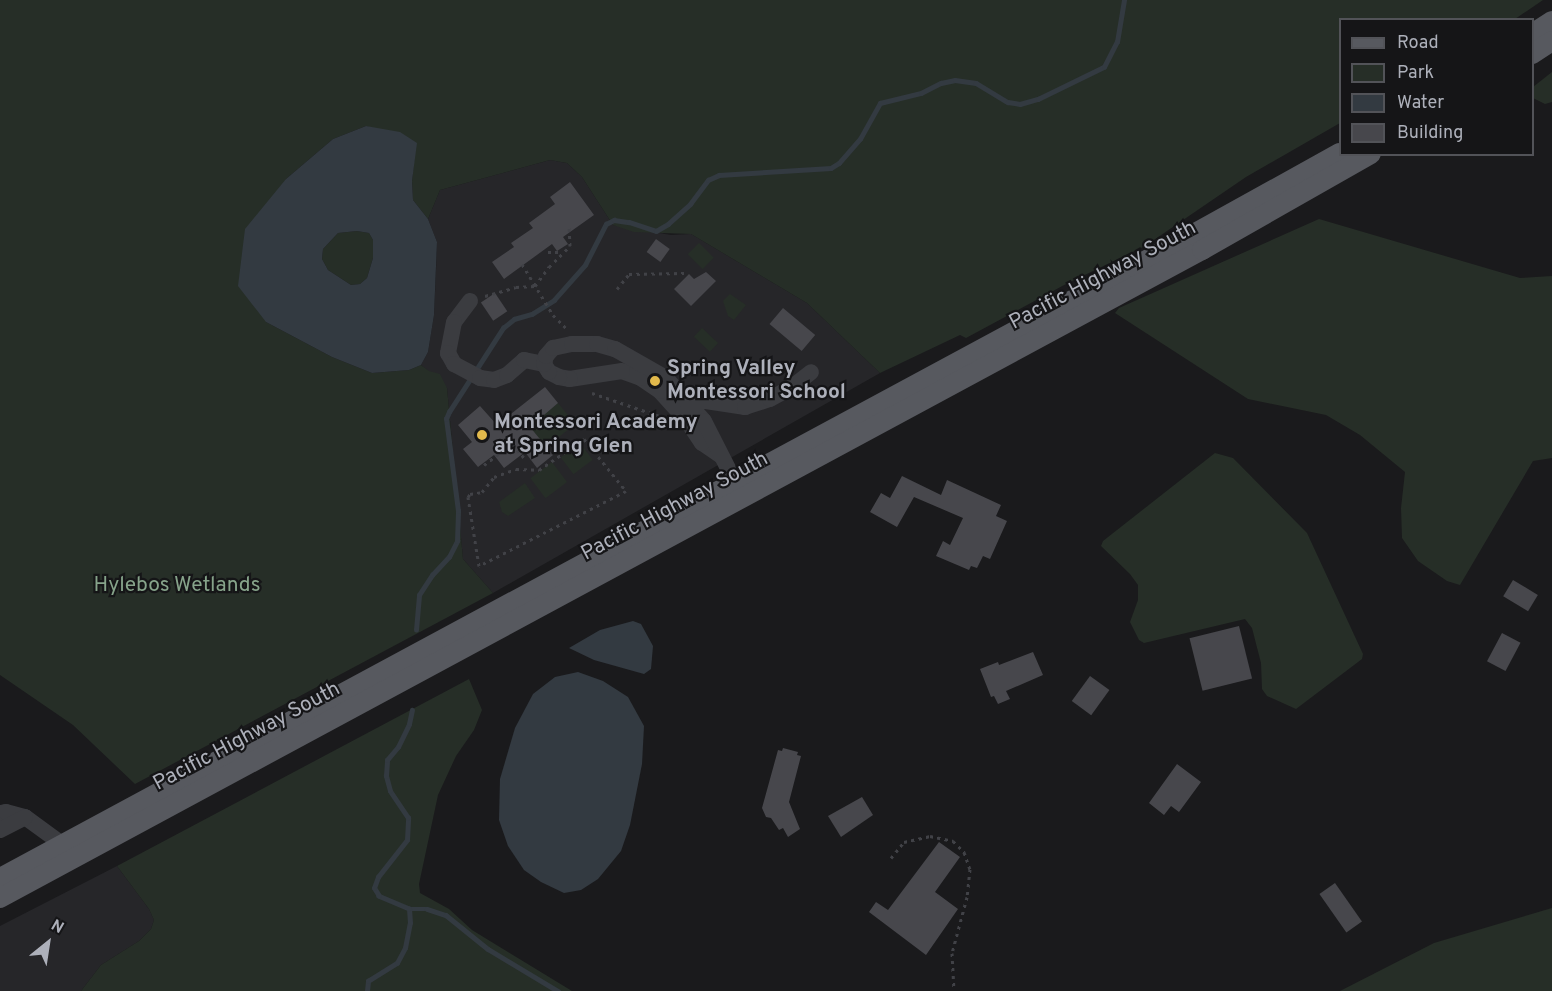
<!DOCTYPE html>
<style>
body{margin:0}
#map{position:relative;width:1552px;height:991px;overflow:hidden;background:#1a1a1c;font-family:Overpass,sans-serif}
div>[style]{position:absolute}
.built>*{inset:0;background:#262629}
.green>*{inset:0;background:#262e27;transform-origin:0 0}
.water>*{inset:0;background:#333a41}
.stream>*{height:4.5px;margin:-2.25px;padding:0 2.25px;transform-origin:2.25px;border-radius:2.25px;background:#333a41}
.building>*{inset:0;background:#47474c;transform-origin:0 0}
.path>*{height:3px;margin-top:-1.5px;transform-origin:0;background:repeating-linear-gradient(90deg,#414247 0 3px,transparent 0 7.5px)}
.minor>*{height:16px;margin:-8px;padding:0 8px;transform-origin:8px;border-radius:8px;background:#3b3c40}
.major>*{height:20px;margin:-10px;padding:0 10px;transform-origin:10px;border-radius:10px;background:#57595f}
.dots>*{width:16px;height:16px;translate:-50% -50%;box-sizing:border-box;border:3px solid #151517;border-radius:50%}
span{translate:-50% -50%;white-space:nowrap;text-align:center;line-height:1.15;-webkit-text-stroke:4.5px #151517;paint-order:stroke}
.street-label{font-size:21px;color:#adb0ba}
.poi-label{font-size:21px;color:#adb0ba;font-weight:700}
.left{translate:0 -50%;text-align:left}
.park-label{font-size:21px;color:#86a38a}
.legend{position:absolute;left:1339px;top:18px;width:195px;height:138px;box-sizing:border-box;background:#151517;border:2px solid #525358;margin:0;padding:8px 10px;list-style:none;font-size:18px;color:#adb0ba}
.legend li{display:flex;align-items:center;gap:12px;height:30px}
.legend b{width:30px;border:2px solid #525358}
.north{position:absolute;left:18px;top:913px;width:60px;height:60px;-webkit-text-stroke:4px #151517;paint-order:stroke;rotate:30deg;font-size:16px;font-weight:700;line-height:24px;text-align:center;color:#adb0ba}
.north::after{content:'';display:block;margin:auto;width:21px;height:27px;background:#adb0ba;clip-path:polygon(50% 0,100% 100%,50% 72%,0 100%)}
</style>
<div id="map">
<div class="built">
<div style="clip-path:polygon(550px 160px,567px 163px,582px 177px,613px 225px,671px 235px,691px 234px,807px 303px,880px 373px,493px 593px,463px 559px,447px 388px,421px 365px,428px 352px,434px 315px,436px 271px,437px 242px,428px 219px,440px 190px)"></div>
<div style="clip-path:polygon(117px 866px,149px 909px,154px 920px,151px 929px,139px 941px,101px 965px,81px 991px,0 991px,0 926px)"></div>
</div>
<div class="green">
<div style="clip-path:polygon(0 0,1543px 0,1515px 19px,1340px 20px,1340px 123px,1246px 177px,1145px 246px,1066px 284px,966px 338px,960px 335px,880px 373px,807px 303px,691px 234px,634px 232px,613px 225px,582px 177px,567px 163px,550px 160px,440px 190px,428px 219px,413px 200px,412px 181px,416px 143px,366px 126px,333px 139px,286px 179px,266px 322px,332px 357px,372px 373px,409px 370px,421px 365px,429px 371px,440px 374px,447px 388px,463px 559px,493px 593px,135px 784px,73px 725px,0 675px)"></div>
<div style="clip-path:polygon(1552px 72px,1552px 102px,1545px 104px,1533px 98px,1533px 87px)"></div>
<div style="clip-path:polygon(1319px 219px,1520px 278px,1552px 276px,1552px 458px,1533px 461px,1460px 585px,1447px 581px,1418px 561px,1402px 538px,1401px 508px,1405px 472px,1360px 435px,1326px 415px,1248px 399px,1115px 313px,1119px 308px)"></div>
<div style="clip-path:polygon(357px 231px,369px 233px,373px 240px,373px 258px,367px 278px,360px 284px,351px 285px,328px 270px,322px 259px,323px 249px,338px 233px)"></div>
<div style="left:699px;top:243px;width:21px;height:16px;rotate:45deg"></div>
<div style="clip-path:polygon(730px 294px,746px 305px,734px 320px,728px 316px,723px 301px)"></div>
<div style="left:702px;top:328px;width:22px;height:12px;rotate:43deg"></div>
<div style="left:558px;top:403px;width:27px;height:40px;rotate:51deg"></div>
<div style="left:580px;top:443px;width:21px;height:24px;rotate:53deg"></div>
<div style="clip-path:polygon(1215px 453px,1233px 458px,1307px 533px,1363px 654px,1362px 659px,1296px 709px,1267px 696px,1262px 689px,1261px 663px,1252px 628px,1245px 619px,1144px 643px,1139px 640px,1130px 622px,1138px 600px,1138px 585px,1130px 574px,1101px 546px,1103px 541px)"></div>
<div style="left:552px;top:462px;width:25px;height:27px;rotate:53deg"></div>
<div style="clip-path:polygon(525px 483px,535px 498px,508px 516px,502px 512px,499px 502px)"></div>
<div style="clip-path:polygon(469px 679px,482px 710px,474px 730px,456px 756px,438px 795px,419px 884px,420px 893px,449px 909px,472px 930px,572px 991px,81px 991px,101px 965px,139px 941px,151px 929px,154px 920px,149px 909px,117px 866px)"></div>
<div style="clip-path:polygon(1552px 908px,1552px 991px,1340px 991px,1434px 943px)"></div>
</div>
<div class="water">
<div style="clip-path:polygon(evenodd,366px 126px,400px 132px,417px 143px,412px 181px,413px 200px,428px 219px,437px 242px,434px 315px,428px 352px,421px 365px,409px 370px,372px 373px,332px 357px,266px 322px,238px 286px,245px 229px,286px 179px,333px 139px,366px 126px,357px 231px,369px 233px,373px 240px,373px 258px,367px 278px,360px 284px,351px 285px,328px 270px,322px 259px,323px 249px,338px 233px,357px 231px)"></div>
<div style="clip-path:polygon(633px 621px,641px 624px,653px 646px,651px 669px,644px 674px,594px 660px,569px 648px,600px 630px)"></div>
<div style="clip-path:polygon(578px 672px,603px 681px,628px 697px,644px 726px,642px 764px,630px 825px,621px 851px,598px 879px,581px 890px,564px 893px,541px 882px,524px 870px,508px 846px,499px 820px,500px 779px,515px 728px,533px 694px,555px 677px)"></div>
</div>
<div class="stream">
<div style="left:416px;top:630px;width:35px;rotate:-85deg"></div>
<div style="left:419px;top:595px;width:24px;rotate:-57deg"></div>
<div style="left:432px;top:575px;width:25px;rotate:-47deg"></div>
<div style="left:449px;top:557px;width:18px;rotate:-63deg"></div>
<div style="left:457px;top:541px;width:30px;rotate:-88deg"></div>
<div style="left:458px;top:511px;width:93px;rotate:-97.4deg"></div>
<div style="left:446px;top:419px;width:8px;rotate:-67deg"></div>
<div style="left:449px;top:412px;width:100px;rotate:-57.3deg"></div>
<div style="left:503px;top:328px;width:14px;rotate:-39deg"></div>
<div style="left:514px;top:319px;width:19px;rotate:-16deg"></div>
<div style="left:532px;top:314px;width:26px;rotate:-32deg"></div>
<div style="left:554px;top:300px;width:47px;rotate:-48.5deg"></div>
<div style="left:585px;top:265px;width:46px;rotate:-62.9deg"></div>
<div style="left:606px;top:224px;width:9px;rotate:-27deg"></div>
<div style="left:614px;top:220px;width:15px;rotate:8deg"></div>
<div style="left:629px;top:222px;width:28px;rotate:18deg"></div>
<div style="left:656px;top:231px;width:14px;rotate:-30deg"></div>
<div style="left:668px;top:224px;width:30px;rotate:-42deg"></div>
<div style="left:690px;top:204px;width:30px;rotate:-53deg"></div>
<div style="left:708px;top:180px;width:12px;rotate:-24deg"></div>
<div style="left:719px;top:175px;width:112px;rotate:-3.6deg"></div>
<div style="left:831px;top:168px;width:9px;rotate:-32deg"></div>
<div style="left:839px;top:163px;width:32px;rotate:-49deg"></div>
<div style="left:860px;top:139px;width:41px;rotate:-60.9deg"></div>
<div style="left:880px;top:103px;width:42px;rotate:-13.7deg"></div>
<div style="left:921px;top:93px;width:22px;rotate:-27deg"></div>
<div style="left:941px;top:83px;width:14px;rotate:-12deg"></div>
<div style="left:955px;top:80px;width:21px;rotate:8deg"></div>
<div style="left:976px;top:83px;width:37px;rotate:31deg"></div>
<div style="left:1008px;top:102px;width:12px;rotate:9deg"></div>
<div style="left:1020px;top:104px;width:19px;rotate:-16deg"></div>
<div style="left:1038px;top:99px;width:73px;rotate:-25.9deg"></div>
<div style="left:1104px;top:67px;width:28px;rotate:-63deg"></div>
<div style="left:1117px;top:42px;width:43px;rotate:-80.5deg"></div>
<div style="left:409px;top:909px;width:18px"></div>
<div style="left:427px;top:909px;width:20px;rotate:18deg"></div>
<div style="left:446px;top:915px;width:54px;rotate:39deg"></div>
<div style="left:488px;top:949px;width:82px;rotate:31deg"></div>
<div style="left:367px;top:991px;width:10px;rotate:-84deg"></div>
<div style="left:368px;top:981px;width:34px;rotate:-32deg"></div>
<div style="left:397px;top:963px;width:17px;rotate:-62deg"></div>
<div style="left:405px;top:948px;width:25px;rotate:-79deg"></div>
<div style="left:410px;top:923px;width:14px;rotate:-94deg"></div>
<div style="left:409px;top:909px;width:33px;rotate:-157deg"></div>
<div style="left:379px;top:896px;width:9px;rotate:-122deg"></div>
<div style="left:374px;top:888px;width:12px;rotate:-70deg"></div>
<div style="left:378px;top:877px;width:47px;rotate:-51.9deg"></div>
<div style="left:407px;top:840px;width:22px;rotate:-87deg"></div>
<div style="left:408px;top:818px;width:32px;rotate:-124deg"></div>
<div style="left:390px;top:791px;width:16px;rotate:-105deg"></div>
<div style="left:386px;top:776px;width:16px;rotate:-86deg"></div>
<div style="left:387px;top:760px;width:17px;rotate:-50deg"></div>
<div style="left:398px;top:747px;width:25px;rotate:-64deg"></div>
<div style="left:409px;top:724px;width:14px;rotate:-78deg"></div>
</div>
<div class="building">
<div style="clip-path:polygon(570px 182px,594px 215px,563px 237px,568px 244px,557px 251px,552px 244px,504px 279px,492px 262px,514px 247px,511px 243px,533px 228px,529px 223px,555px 204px,550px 197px)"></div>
<div style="left:656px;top:239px;width:17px;height:16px;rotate:36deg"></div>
<div style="clip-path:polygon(706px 272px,716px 281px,691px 306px,674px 289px,689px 274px,694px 279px)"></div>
<div style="left:495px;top:293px;width:22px;height:17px;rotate:56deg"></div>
<div style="left:783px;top:308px;width:42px;height:21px;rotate:40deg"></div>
<div style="clip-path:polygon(545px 387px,558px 403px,530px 427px,553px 455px,537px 468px,525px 452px,504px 468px,494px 455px,478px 467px,463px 449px,472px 442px,458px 425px,480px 406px,497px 425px)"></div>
<div style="clip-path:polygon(902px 476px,941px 495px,947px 480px,1001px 505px,996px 516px,1007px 521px,990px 559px,983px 556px,977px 568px,971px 566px,969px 570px,936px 556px,943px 541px,950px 545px,963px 518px,914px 497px,897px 527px,870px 512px,881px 493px,890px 498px)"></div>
<div style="left:1513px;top:580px;width:29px;height:19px;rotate:31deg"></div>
<div style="left:1239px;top:626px;width:54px;height:51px;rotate:76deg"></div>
<div style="left:1502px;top:633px;width:21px;height:32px;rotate:28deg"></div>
<div style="clip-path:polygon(1033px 652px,1043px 675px,1006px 691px,1010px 699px,998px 704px,994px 696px,991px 697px,980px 669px,998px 662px,999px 665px)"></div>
<div style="left:1090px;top:676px;width:24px;height:31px;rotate:36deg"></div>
<div style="clip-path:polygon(783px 748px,798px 752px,797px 755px,801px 756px,789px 802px,800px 829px,788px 837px,783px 828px,779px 830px,771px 818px,766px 817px,762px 808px,778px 750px,782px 751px)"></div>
<div style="clip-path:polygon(1177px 764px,1201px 782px,1179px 812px,1171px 806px,1164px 815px,1149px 803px)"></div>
<div style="clip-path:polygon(862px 797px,873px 815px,841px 837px,828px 816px)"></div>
<div style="clip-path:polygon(939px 842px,960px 857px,935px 892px,958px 909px,926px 955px,869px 912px,876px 902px,888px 910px)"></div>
<div style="left:1335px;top:883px;width:47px;height:19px;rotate:55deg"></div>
</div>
<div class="path">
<div style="left:548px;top:252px;width:15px"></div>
<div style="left:522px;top:264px;width:60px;rotate:58.7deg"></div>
<div style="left:553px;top:315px;width:18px;rotate:45deg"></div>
<div style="left:617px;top:289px;width:19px;rotate:-51deg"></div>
<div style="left:629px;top:274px;width:55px;rotate:-1deg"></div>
<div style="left:485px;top:296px;width:32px;rotate:-16deg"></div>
<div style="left:516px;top:287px;width:19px;rotate:-3deg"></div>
<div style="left:535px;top:286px;width:24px;rotate:-54deg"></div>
<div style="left:549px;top:267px;width:30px;rotate:-45deg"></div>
<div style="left:570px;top:246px;width:19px;rotate:-93deg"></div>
<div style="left:592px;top:393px;width:71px;rotate:18.9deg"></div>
<div style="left:584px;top:439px;width:67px;rotate:51.1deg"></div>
<div style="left:626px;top:491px;width:165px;rotate:153deg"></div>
<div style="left:479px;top:566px;width:70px;rotate:-99.1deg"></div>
<div style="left:468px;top:497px;width:4px;rotate:-56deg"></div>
<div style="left:470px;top:494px;width:12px;rotate:-9deg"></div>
<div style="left:482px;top:492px;width:19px;rotate:-51deg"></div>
<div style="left:494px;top:477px;width:23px;rotate:-20deg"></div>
<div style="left:516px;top:469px;width:23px;rotate:2deg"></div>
<div style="left:539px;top:470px;width:55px;rotate:-34.6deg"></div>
<div style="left:484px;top:465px;width:35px;rotate:-37deg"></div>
<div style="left:512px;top:444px;width:21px;rotate:49deg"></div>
<div style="left:891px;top:858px;width:21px;rotate:-51deg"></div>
<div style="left:904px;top:842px;width:27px;rotate:-13deg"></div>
<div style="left:930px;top:836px;width:24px;rotate:12deg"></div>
<div style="left:953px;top:841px;width:16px;rotate:45deg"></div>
<div style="left:964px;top:852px;width:18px;rotate:71deg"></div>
<div style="left:970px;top:869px;width:28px;rotate:96deg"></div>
<div style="left:967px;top:897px;width:58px;rotate:105deg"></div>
<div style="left:952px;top:953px;width:38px;rotate:87deg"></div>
</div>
<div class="minor">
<div style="left:470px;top:301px;width:26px;rotate:127deg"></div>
<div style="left:454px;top:322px;width:32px;rotate:101deg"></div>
<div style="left:448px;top:353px;width:13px;rotate:61deg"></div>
<div style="left:454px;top:364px;width:30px;rotate:28deg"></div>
<div style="left:480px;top:378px;width:14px;rotate:8deg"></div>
<div style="left:494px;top:380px;width:14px;rotate:-21deg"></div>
<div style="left:507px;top:375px;width:23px;rotate:-41deg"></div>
<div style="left:524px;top:360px;width:20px;rotate:11deg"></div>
<div style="left:695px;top:410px;width:11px;rotate:-68deg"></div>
<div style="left:699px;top:400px;width:47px;rotate:8.7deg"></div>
<div style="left:745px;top:407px;width:26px;rotate:-18deg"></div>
<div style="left:770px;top:399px;width:25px;rotate:-29deg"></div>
<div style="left:792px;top:387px;width:24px;rotate:-38deg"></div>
<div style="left:720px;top:455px;width:22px;rotate:-146deg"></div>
<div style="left:702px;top:443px;width:27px;rotate:-124deg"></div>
<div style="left:687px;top:421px;width:40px;rotate:-132deg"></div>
<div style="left:660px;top:391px;width:23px;rotate:-146deg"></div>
<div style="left:641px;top:378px;width:20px;rotate:-160deg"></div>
<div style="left:622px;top:371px;width:53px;rotate:171.3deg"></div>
<div style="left:570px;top:379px;width:11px;rotate:-170deg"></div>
<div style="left:559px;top:377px;width:11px;rotate:-153deg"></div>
<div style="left:549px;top:372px;width:9px;rotate:-122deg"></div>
<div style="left:544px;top:364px;width:8px;rotate:-76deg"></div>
<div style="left:546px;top:356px;width:11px;rotate:-49deg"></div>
<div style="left:553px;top:348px;width:19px;rotate:-12deg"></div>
<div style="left:572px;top:344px;width:25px"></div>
<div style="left:597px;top:344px;width:19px;rotate:16deg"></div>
<div style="left:615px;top:349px;width:59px;rotate:29.6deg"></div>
<div style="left:666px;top:378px;width:57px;rotate:48.5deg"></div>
<div style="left:704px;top:421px;width:68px;rotate:63.1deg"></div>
<div style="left:0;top:813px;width:6px;rotate:-9deg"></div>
<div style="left:6px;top:812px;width:20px;rotate:15deg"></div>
<div style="left:25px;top:817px;width:46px;rotate:36.1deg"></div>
<div style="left:0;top:830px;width:28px;rotate:-27deg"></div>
</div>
<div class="major">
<div style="left:1532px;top:34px;width:24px;rotate:-33deg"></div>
<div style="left:1532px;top:54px;width:24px;rotate:-33deg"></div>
<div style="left:0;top:878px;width:1288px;rotate:-28.32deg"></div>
<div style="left:1134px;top:267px;width:235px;rotate:-29deg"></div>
<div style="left:0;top:898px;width:1366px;rotate:-28.33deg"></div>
<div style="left:1202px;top:250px;width:194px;rotate:-29.6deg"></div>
</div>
<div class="dots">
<div style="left:655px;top:381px;background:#e2b94c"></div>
<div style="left:482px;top:435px;background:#e2b94c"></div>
</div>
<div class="street-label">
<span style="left:1103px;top:276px;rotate:-28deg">Pacific Highway South</span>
<span style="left:675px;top:507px;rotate:-28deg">Pacific Highway South</span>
<span style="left:247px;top:737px;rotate:-28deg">Pacific Highway South</span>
</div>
<div class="poi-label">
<span class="left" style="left:667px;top:381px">Spring Valley<br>Montessori School</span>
<span class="left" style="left:494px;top:435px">Montessori Academy<br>at Spring Glen</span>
</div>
<div class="park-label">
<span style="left:177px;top:586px">Hylebos Wetlands</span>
</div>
<ul class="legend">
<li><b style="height:8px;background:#57595f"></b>Road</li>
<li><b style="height:16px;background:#262e27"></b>Park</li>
<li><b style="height:16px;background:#333a41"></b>Water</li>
<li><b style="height:16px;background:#47474c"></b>Building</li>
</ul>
<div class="north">N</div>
</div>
